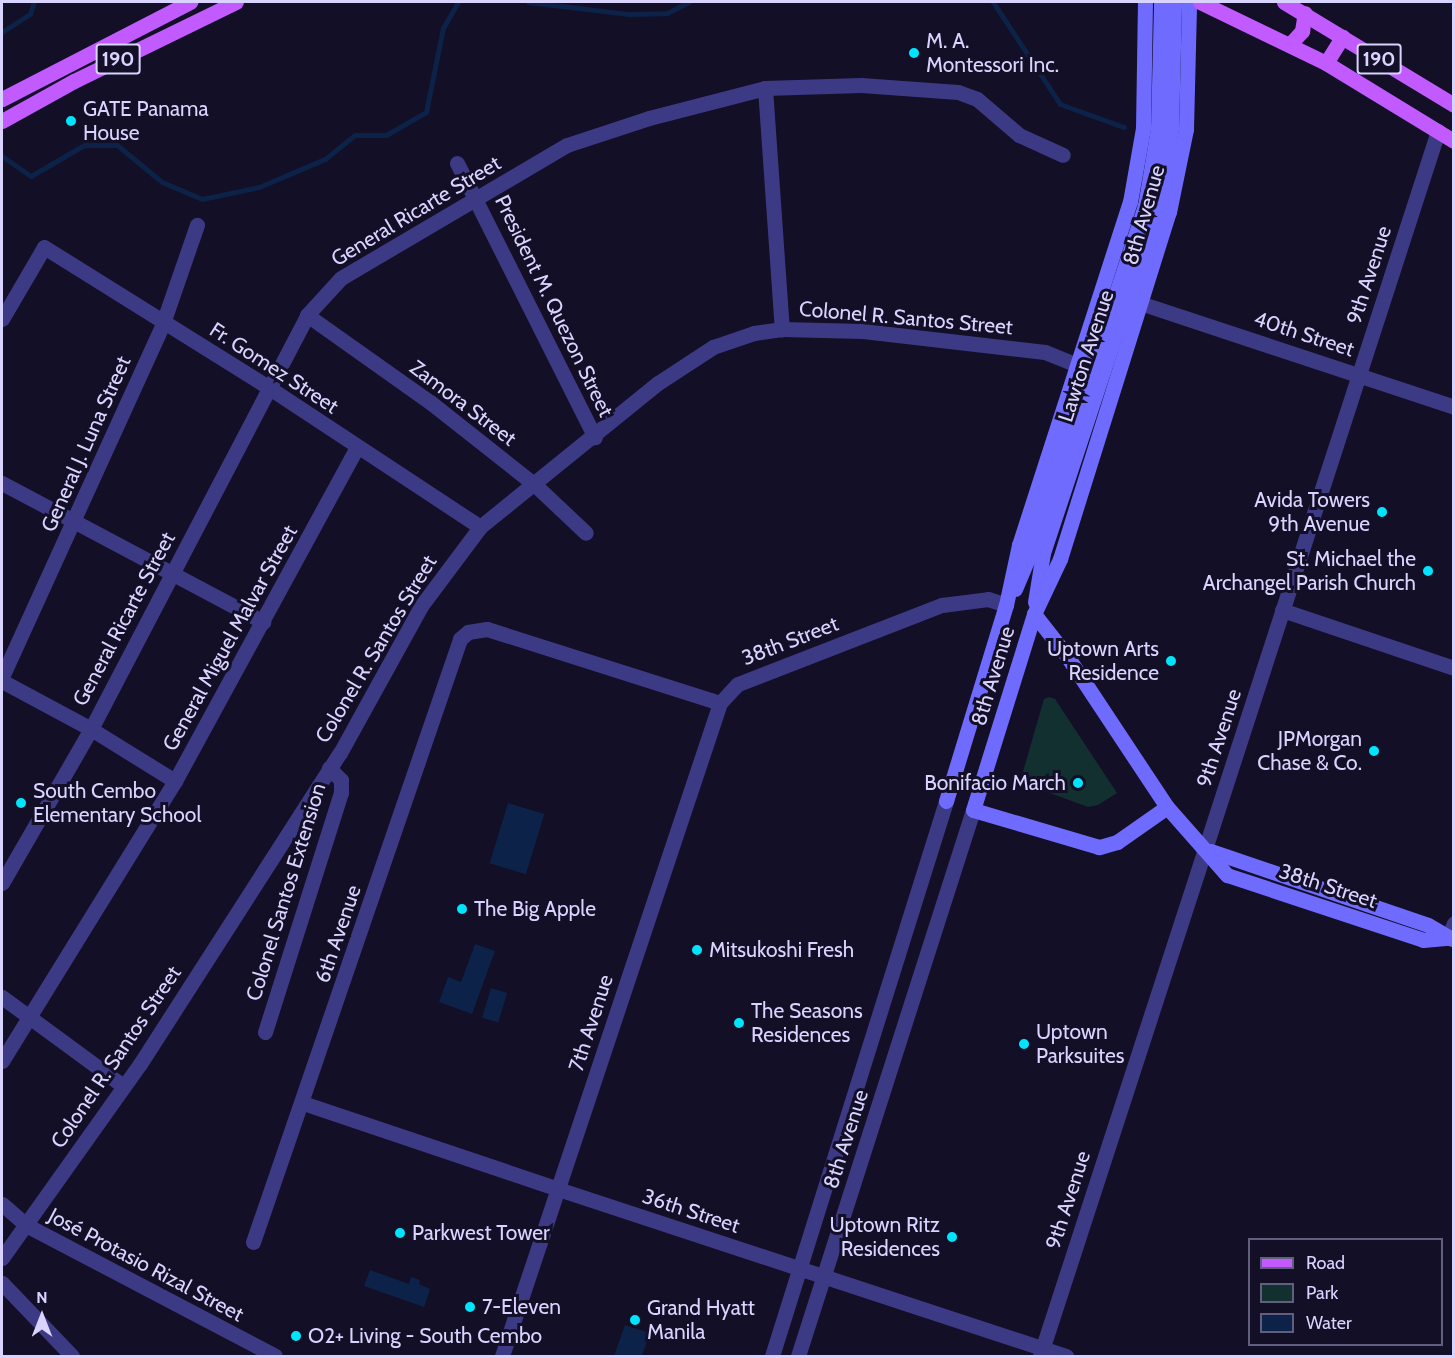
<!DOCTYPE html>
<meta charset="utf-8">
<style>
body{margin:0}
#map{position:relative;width:1455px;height:1358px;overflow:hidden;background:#130f26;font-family:Cabin,sans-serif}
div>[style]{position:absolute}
.green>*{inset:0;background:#12302f}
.water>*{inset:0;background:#0c2248;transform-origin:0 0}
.stream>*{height:5px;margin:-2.5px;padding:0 2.5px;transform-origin:2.5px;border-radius:2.5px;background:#0c2248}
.minor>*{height:15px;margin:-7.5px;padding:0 7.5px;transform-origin:7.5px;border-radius:7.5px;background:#3d3a85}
.tertiary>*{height:15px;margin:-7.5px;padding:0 7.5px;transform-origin:7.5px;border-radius:7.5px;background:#3d3a85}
.secondary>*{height:15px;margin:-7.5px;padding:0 7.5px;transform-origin:7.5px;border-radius:7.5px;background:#6f6bff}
.primary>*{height:15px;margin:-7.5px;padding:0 7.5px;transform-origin:7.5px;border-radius:7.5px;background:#c25bff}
.dots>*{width:16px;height:16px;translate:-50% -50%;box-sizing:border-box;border:3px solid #130f26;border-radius:50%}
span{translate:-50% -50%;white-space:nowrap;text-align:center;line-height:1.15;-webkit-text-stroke:6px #130f26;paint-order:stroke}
.shield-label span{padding:2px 4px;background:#130f26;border:2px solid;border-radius:4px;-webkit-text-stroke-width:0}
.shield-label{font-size:20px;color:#d9d4ff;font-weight:700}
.poi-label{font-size:21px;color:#d9d4ff}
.left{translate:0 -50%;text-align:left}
.right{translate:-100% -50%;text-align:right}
.street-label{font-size:21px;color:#d9d4ff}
.frame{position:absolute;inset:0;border:3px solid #d9d4ff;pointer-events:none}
.legend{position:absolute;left:1248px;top:1238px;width:195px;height:108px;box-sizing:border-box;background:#130f26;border:2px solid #625e7d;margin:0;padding:8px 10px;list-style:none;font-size:18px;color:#d9d4ff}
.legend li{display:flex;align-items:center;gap:12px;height:30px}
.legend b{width:30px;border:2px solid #625e7d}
.north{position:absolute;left:12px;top:1286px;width:60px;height:60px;-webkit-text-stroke:4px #130f26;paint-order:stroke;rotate:0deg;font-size:16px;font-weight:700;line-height:24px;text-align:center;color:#d9d4ff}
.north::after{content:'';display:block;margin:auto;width:21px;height:27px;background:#d9d4ff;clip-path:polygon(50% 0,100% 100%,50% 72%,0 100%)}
</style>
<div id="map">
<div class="green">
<div style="clip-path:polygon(1049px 697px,1055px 699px,1117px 793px,1098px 805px,1088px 807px,1020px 782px,1044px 699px)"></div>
</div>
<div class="water">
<div style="left:508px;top:803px;width:38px;height:63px;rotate:17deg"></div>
<div style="clip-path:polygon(475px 944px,495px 951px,472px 1014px,439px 1002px,448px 977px,461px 982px)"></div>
<div style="left:491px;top:988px;width:17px;height:31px;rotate:17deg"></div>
<div style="clip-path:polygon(370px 1270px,409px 1284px,411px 1277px,420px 1280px,419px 1284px,430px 1289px,424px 1307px,364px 1286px)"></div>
<div style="clip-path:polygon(625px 1325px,650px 1333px,642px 1356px,614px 1356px)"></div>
</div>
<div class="stream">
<div style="left:528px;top:2px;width:101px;rotate:6.8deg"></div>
<div style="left:628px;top:14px;width:39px;rotate:-1deg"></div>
<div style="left:667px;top:13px;width:25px;rotate:-27deg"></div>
<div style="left:993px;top:2px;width:122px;rotate:56.7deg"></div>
<div style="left:1060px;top:104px;width:68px;rotate:19.8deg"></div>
<div style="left:2px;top:32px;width:33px;rotate:-33deg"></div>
<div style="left:30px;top:14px;width:13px;rotate:-72deg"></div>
<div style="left:2px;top:156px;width:35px;rotate:35deg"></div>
<div style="left:31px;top:176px;width:61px;rotate:-30.3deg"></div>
<div style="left:84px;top:145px;width:33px"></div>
<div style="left:117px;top:145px;width:58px;rotate:39.4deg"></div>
<div style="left:162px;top:182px;width:43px;rotate:23deg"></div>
<div style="left:202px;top:199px;width:58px;rotate:-11.9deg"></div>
<div style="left:259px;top:187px;width:72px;rotate:-23deg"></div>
<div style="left:325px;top:159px;width:38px;rotate:-39deg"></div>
<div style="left:355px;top:135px;width:31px"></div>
<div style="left:386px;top:135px;width:46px;rotate:-29.9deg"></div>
<div style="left:426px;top:112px;width:86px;rotate:-78.6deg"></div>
<div style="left:443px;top:28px;width:30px;rotate:-60deg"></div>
</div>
<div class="minor">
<div style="left:765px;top:88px;width:242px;rotate:86deg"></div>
<div style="left:457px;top:163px;width:307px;rotate:63.3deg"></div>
<div style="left:1140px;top:303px;width:331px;rotate:18.3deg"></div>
<div style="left:307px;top:315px;width:151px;rotate:35.3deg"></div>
<div style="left:430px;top:402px;width:132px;rotate:38.3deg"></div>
<div style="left:534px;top:484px;width:71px;rotate:43.3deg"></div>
<div style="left:2px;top:319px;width:83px;rotate:-59.7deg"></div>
<div style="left:44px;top:247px;width:268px;rotate:32deg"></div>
<div style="left:271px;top:389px;width:250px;rotate:33.4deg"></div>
<div style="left:2px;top:483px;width:296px;rotate:28deg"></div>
<div style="left:1282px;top:610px;width:182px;rotate:18.6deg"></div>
<div style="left:2px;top:677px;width:389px;rotate:-65.5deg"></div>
<div style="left:163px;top:323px;width:104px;rotate:-70.9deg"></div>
<div style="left:2px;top:681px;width:101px;rotate:28.3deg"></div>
<div style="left:91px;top:729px;width:99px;rotate:31.8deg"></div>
<div style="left:1205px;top:849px;width:755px;rotate:-72.02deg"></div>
<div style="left:2px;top:883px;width:178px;rotate:-60deg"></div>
<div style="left:91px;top:729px;width:467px;rotate:-62.4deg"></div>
<div style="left:307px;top:315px;width:50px;rotate:-47.4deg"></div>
<div style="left:341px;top:278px;width:262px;rotate:-30.5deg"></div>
<div style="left:567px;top:145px;width:86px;rotate:-18.2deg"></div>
<div style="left:649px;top:118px;width:120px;rotate:-14.5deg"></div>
<div style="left:765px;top:88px;width:96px;rotate:-1.8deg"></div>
<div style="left:861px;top:85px;width:97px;rotate:4.1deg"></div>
<div style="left:958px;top:92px;width:20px;rotate:20deg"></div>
<div style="left:977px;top:99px;width:55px;rotate:40.6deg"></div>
<div style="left:1019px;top:135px;width:48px;rotate:24.4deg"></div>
<div style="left:1448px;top:938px;width:16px;rotate:-68deg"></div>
<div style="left:2px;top:997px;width:150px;rotate:36.3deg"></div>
<div style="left:265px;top:1032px;width:251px;rotate:-72.4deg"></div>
<div style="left:341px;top:793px;width:13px;rotate:-90deg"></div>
<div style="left:341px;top:780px;width:17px;rotate:-135deg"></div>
<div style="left:2px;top:1061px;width:329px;rotate:-58.3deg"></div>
<div style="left:175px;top:781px;width:380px;rotate:-61.4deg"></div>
<div style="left:303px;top:1103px;width:269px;rotate:18.6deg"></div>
<div style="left:2px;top:1204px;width:32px;rotate:41deg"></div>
<div style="left:26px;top:1225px;width:281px;rotate:27.7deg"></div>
<div style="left:253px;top:1242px;width:638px;rotate:-71.05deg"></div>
<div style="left:460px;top:639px;width:11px;rotate:-41deg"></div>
<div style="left:468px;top:632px;width:19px;rotate:-9deg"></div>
<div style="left:487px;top:629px;width:244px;rotate:17.6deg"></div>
<div style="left:2px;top:1258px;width:238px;rotate:-54.6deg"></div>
<div style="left:140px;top:1064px;width:370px;rotate:-57.3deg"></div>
<div style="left:340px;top:753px;width:168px;rotate:-61.1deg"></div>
<div style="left:421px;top:606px;width:99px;rotate:-53.2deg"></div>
<div style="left:480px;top:527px;width:229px;rotate:-39deg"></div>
<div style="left:658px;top:383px;width:66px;rotate:-33.2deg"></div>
<div style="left:713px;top:347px;width:43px;rotate:-18.9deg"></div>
<div style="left:754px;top:333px;width:28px;rotate:-8deg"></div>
<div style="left:782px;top:329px;width:81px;rotate:1.4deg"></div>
<div style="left:863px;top:331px;width:183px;rotate:6.6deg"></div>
<div style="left:1045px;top:352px;width:35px;rotate:22deg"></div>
<div style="left:2px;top:1283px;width:101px;rotate:46.2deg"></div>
</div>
<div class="tertiary">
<div style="left:558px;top:1189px;width:535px;rotate:18.2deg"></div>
<div style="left:502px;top:1356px;width:688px;rotate:-71.54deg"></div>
<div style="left:720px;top:703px;width:26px;rotate:-47deg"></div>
<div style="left:738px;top:684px;width:219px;rotate:-21.2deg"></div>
<div style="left:942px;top:605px;width:46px;rotate:-7.4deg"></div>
<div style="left:988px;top:599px;width:19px;rotate:18deg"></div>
<div style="left:772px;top:1356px;width:582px;rotate:-72.59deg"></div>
<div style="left:798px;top:1356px;width:573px;rotate:-72.23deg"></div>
<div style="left:1040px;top:1356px;width:533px;rotate:-71.97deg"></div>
</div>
<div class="secondary">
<div style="left:1015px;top:589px;width:43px;rotate:-67deg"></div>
<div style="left:1032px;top:549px;width:361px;rotate:-71.8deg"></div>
<div style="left:1145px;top:206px;width:79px;rotate:-80.5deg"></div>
<div style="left:1158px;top:128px;width:126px;rotate:-88.6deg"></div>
<div style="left:1035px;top:602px;width:50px;rotate:-80.7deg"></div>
<div style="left:1043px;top:553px;width:362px;rotate:-71.7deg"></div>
<div style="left:1157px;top:209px;width:81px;rotate:-80.1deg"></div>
<div style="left:1171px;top:129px;width:127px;rotate:-88.6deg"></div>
<div style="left:1034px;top:614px;width:53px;rotate:51.8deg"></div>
<div style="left:1067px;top:656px;width:181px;rotate:56.5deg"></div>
<div style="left:1167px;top:807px;width:91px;rotate:48.6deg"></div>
<div style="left:1227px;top:875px;width:206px;rotate:18.3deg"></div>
<div style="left:1423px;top:940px;width:25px;rotate:-5deg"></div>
<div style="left:946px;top:801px;width:205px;rotate:-73deg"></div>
<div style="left:1006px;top:605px;width:61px;rotate:-77.8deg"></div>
<div style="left:1019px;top:545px;width:361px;rotate:-72.1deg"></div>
<div style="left:1130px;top:202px;width:75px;rotate:-80deg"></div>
<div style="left:1143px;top:128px;width:126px;rotate:-89.1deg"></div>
<div style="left:1167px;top:807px;width:61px;rotate:145deg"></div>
<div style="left:1117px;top:842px;width:19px;rotate:164deg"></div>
<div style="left:1099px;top:847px;width:131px;rotate:-163.6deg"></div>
<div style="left:973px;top:810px;width:205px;rotate:-72.7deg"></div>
<div style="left:1034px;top:614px;width:61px;rotate:-64.7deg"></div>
<div style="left:1060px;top:559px;width:364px;rotate:-72.6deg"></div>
<div style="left:1169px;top:212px;width:85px;rotate:-78.4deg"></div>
<div style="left:1186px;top:129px;width:127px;rotate:-88.6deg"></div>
<div style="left:1211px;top:851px;width:229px;rotate:18.8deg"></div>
<div style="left:1428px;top:925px;width:28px;rotate:30deg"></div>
</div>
<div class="primary">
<div style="left:1200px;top:2px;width:140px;rotate:25.8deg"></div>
<div style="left:1326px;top:63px;width:150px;rotate:31.4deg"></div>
<div style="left:1284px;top:2px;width:199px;rotate:31.2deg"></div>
<div style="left:1290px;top:44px;width:18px;rotate:-47deg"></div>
<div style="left:1302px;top:31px;width:18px;rotate:-81deg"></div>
<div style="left:1326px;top:63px;width:31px;rotate:-58deg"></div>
<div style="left:2px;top:99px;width:212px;rotate:-27.3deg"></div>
<div style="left:2px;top:121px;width:82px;rotate:-29.1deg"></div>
<div style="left:74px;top:81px;width:180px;rotate:-26deg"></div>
</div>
<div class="dots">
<div style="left:914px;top:53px;background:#00e5ff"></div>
<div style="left:71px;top:121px;background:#00e5ff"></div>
<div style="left:1382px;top:512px;background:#00e5ff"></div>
<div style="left:1428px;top:571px;background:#00e5ff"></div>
<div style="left:1171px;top:661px;background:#00e5ff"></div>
<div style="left:1374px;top:751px;background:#00e5ff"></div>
<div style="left:1078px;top:783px;background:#00e5ff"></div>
<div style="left:21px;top:803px;background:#00e5ff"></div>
<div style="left:462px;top:909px;background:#00e5ff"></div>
<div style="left:697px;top:950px;background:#00e5ff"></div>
<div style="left:739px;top:1023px;background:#00e5ff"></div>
<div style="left:1024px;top:1044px;background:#00e5ff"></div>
<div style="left:400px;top:1233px;background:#00e5ff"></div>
<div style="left:952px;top:1237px;background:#00e5ff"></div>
<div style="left:470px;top:1307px;background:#00e5ff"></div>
<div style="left:635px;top:1320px;background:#00e5ff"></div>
<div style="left:296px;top:1336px;background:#00e5ff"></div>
</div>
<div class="shield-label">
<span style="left:118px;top:59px">190</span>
<span style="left:1379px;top:59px">190</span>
</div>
<div class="poi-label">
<span class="left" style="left:926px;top:53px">M. A.<br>Montessori Inc.</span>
<span class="left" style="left:83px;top:121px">GATE Panama<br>House</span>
<span class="right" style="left:1370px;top:512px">Avida Towers<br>9th Avenue</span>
<span class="right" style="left:1416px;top:571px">St. Michael the<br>Archangel Parish Church</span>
<span class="right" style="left:1159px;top:661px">Uptown Arts<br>Residence</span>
<span class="right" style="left:1362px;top:751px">JPMorgan<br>Chase &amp; Co.</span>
<span class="right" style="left:1066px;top:783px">Bonifacio March</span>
<span class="left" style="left:33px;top:803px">South Cembo<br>Elementary School</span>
<span class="left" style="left:474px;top:909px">The Big Apple</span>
<span class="left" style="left:709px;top:950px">Mitsukoshi Fresh</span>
<span class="left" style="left:751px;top:1023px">The Seasons<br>Residences</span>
<span class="left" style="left:1036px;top:1044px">Uptown<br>Parksuites</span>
<span class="right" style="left:940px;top:1237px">Uptown Ritz<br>Residences</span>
<span class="left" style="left:412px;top:1233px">Parkwest Tower</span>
<span class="left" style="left:482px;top:1307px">7-Eleven</span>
<span class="left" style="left:647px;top:1320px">Grand Hyatt<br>Manila</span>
<span class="left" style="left:308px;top:1336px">O2+ Living - South Cembo</span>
</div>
<div class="street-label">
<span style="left:416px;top:211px;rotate:-31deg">General Ricarte Street</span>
<span style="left:1144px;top:215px;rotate:-74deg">8th Avenue</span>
<span style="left:1369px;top:275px;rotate:-72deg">9th Avenue</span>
<span style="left:554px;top:306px;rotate:64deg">President M. Quezon Street</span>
<span style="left:906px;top:318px;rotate:5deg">Colonel R. Santos Street</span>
<span style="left:1304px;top:334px;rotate:18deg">40th Street</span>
<span style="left:1086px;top:356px;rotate:-72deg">Lawton Avenue</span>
<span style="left:274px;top:368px;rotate:33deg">Fr. Gomez Street</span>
<span style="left:463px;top:403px;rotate:37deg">Zamora Street</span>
<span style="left:86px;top:444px;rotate:-66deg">General J. Luna Street</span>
<span style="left:124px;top:619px;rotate:-62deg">General Ricarte Street</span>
<span style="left:230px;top:638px;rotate:-61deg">General Miguel Malvar Street</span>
<span style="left:790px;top:641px;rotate:-21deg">38th Street</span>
<span style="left:376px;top:649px;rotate:-59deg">Colonel R. Santos Street</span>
<span style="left:993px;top:676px;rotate:-73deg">8th Avenue</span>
<span style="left:1219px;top:738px;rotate:-72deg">9th Avenue</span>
<span style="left:1328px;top:886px;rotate:18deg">38th Street</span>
<span style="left:286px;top:892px;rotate:-73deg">Colonel Santos Extension</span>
<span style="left:338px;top:934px;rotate:-71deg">6th Avenue</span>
<span style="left:591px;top:1023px;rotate:-72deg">7th Avenue</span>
<span style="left:116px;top:1057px;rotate:-56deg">Colonel R. Santos Street</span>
<span style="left:846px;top:1139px;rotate:-72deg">8th Avenue</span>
<span style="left:1068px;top:1200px;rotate:-72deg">9th Avenue</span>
<span style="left:691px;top:1211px;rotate:18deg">36th Street</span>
<span style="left:146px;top:1265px;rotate:28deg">José Protasio Rizal Street</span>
</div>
<div class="frame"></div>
<ul class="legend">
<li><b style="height:8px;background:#c25bff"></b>Road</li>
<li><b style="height:16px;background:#12302f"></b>Park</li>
<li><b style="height:16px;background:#0c2248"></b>Water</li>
</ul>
<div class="north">N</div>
</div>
